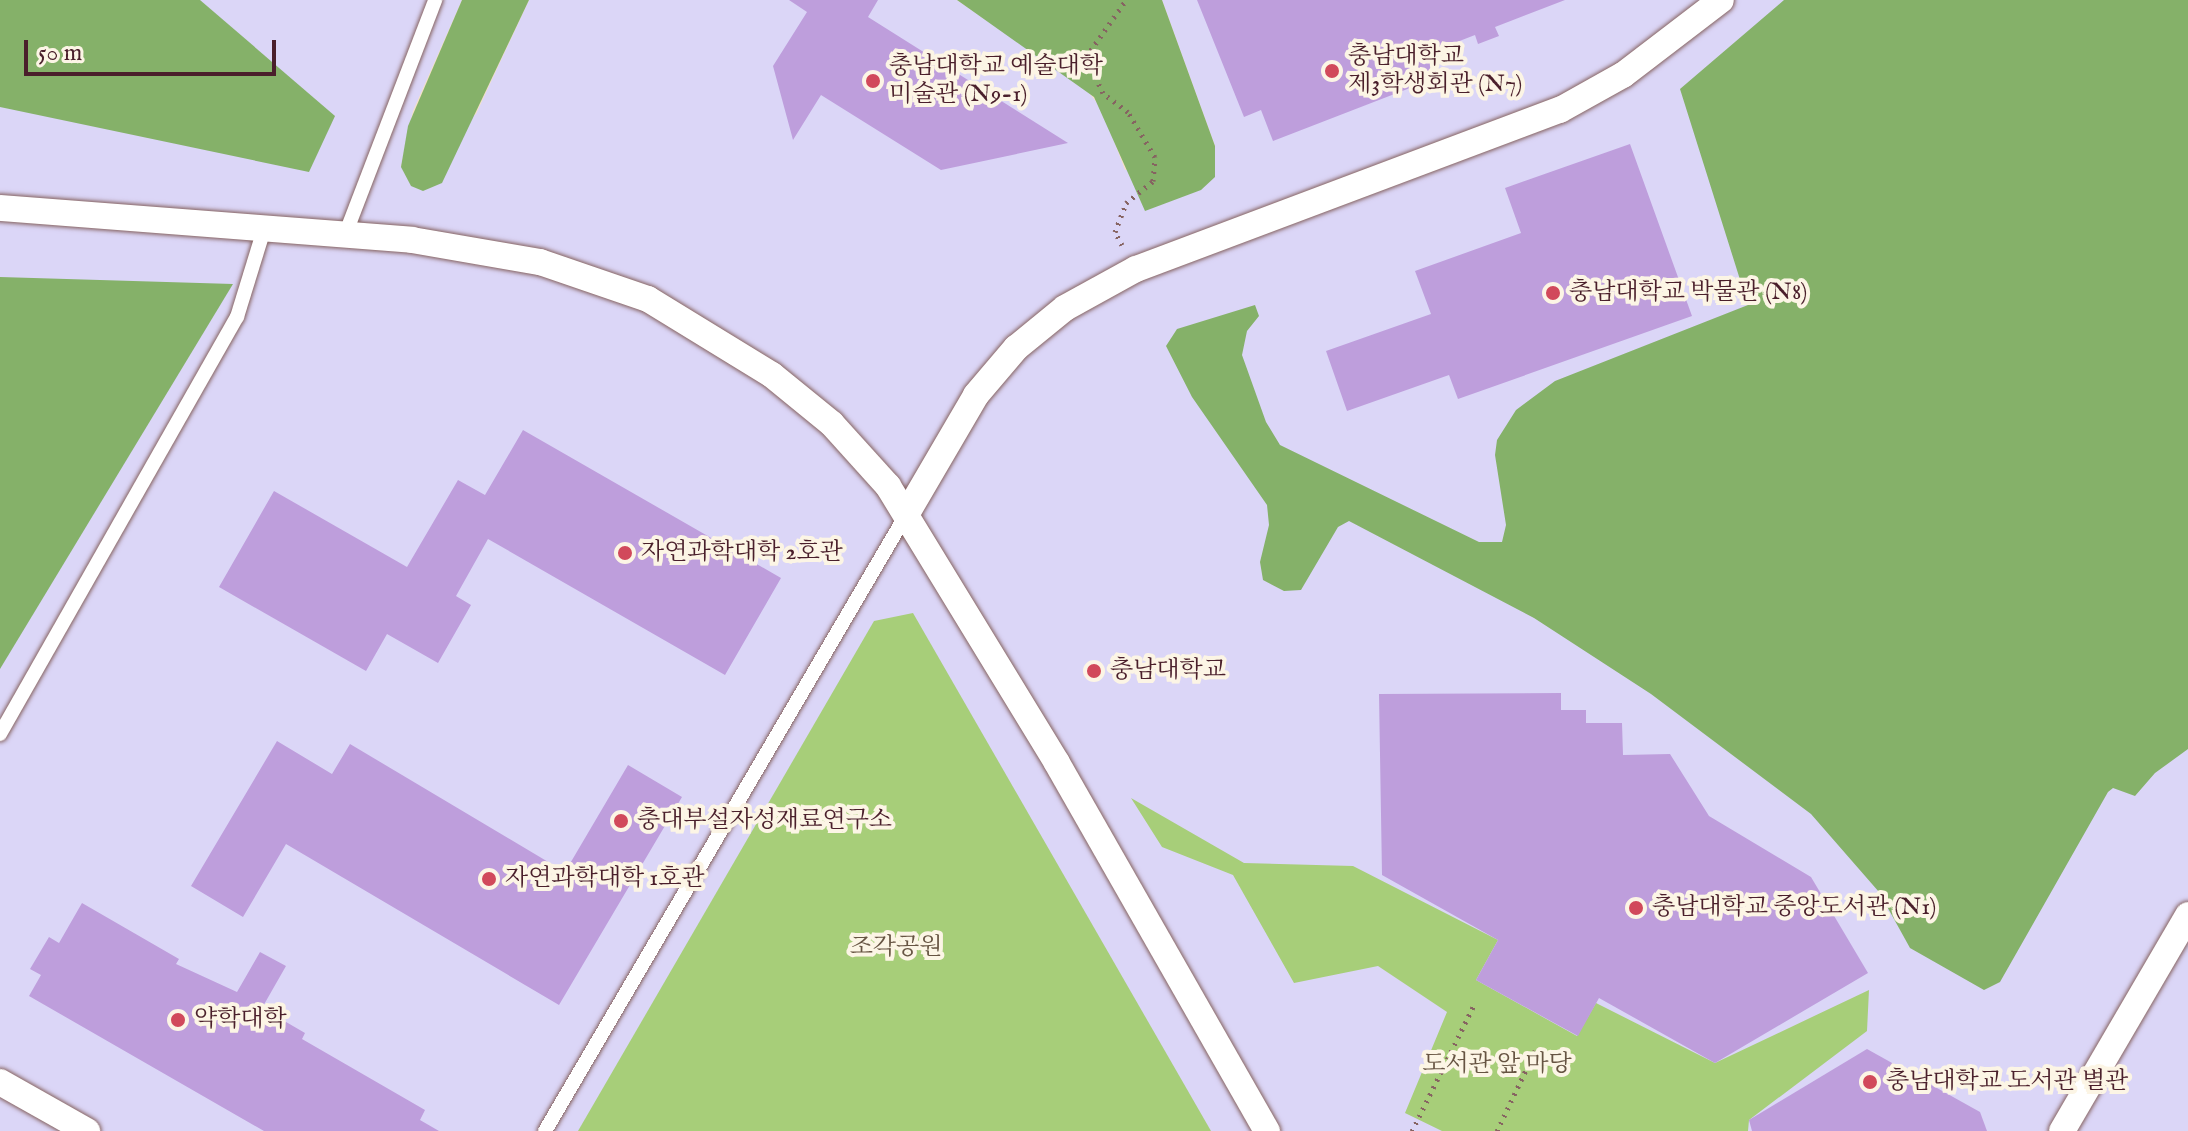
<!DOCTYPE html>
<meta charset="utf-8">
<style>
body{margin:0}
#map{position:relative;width:2188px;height:1131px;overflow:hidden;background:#f5e1c5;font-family:"IM FELL English","Noto Serif KR",serif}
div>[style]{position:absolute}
.built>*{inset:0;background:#dbd6f7}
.green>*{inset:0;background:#a7ce79}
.forest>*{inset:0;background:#85b169}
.building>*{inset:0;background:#be9edc}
.path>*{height:5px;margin-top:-2.5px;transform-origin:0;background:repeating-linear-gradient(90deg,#866361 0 2px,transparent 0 8px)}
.roads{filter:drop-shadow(0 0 2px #866361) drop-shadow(0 0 2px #866361)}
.lane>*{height:14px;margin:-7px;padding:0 7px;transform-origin:7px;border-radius:7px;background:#fff}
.street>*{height:26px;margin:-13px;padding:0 13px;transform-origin:13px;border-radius:13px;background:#fff}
.dots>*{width:22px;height:22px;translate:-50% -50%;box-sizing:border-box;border:4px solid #fcf5e5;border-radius:50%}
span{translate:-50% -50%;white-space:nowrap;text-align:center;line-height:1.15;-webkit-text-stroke:8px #fcf5e5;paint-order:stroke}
.poi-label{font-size:24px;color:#4a1f2b}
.left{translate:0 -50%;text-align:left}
.park-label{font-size:24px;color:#665442}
.scale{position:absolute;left:24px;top:40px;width:252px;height:36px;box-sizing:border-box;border:4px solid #4a1f2b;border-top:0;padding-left:10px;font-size:24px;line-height:28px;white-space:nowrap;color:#4a1f2b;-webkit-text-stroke:6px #fcf5e5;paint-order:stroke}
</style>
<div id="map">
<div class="built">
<div style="clip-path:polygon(0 0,462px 0,413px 111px,401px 167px,476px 114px,529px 0,957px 0,1086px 89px,1102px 109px,1125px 170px,1215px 146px,1162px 0,2188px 0,2188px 1131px,0 1131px)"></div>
</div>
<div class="green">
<div style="clip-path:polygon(913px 613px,1211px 1131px,578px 1131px,874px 621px)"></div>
<div style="clip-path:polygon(1131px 798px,1244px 863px,1353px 866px,1498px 940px,1476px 980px,1577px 1036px,1596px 1003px,1715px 1063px,1869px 990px,1867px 1031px,1749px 1120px,1748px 1131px,1442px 1131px,1405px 1113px,1447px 1012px,1378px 966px,1294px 983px,1233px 875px,1162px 847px)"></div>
</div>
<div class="forest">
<div style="clip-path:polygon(0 0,200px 0,335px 116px,309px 172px,0 107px)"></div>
<div style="clip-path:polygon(462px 0,529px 0,442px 183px,423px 191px,411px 186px,401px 167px,408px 126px)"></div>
<div style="clip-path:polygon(957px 0,1162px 0,1215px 146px,1215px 177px,1201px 190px,1145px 211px,1094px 97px)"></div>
<div style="clip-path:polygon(1784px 0,2188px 0,2188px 749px,2155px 773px,2135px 796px,2113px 788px,2108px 792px,2000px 982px,1984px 990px,1910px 948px,1879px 892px,1811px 814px,1651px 694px,1534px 618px,1349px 521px,1338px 527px,1301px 590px,1284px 591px,1263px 580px,1260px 562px,1269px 525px,1267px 505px,1192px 397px,1166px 346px,1177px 329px,1255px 305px,1259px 316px,1247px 331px,1242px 355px,1266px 422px,1280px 445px,1479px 542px,1502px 542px,1506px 525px,1495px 455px,1497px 440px,1516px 410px,1555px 381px,1748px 305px,1680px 89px)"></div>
<div style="clip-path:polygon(0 277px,233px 284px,0 669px)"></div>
</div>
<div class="building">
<div style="clip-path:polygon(789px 0,878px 0,868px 17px,1068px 143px,941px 170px,821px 95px,793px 140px,773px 66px,807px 12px)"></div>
<div style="clip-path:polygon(1197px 0,1565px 0,1495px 27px,1499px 36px,1478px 44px,1475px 35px,1431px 52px,1441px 76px,1273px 141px,1261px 110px,1244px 117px)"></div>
<div style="clip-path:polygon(1630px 144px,1692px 316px,1458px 399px,1449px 375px,1347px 411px,1326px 351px,1431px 314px,1415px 271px,1521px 233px,1505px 188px)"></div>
<div style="clip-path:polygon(523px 430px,781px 578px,725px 675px,488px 539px,456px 596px,471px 605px,438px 663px,387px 634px,366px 671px,219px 587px,274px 491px,407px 567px,458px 480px,485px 495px)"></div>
<div style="clip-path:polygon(1561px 693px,1561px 710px,1586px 710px,1586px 723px,1622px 723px,1623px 755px,1670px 754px,1709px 816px,1811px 877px,1868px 973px,1715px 1063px,1599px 998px,1578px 1036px,1476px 980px,1498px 940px,1382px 875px,1379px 694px)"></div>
<div style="clip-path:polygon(277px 741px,332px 774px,350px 744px,565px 872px,628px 765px,682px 797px,559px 1005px,286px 844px,243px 917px,191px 886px)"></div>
<div style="clip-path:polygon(82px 903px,179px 959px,176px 964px,237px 992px,260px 952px,286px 966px,262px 1008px,305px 1033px,302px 1039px,425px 1110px,420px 1120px,439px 1131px,264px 1131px,29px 996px,41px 975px,30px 969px,49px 937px,59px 943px)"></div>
<div style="clip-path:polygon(1867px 1049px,1980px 1112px,1987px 1131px,1752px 1131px,1749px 1120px)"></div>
</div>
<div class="path">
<div style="left:1122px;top:245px;width:15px;rotate:-118deg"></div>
<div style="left:1115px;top:232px;width:31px;rotate:-69deg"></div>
<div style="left:1126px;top:203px;width:35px;rotate:-39deg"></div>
<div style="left:1153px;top:181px;width:24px;rotate:-85deg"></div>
<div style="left:1155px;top:157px;width:52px;rotate:-121deg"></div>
<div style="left:1128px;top:112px;width:31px;rotate:-143deg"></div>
<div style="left:1103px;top:93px;width:40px;rotate:-115deg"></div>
<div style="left:1086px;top:57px;width:70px;rotate:-54.9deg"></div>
<div style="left:1412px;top:1131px;width:143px;rotate:-63.8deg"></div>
<div style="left:1497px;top:1131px;width:89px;rotate:-64.6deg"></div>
</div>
<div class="roads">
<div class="lane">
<div style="left:345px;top:235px;width:252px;rotate:-69deg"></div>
<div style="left:0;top:734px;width:480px;rotate:-60.4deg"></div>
<div style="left:237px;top:317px;width:92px;rotate:-72.9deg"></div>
<div style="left:545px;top:1131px;width:714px;rotate:-59.63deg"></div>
</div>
<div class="street">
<div style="left:0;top:208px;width:413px;rotate:4.4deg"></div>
<div style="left:412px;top:240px;width:130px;rotate:9.8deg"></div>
<div style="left:540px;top:262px;width:114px;rotate:18.9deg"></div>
<div style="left:648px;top:299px;width:145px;rotate:31.5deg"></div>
<div style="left:772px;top:375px;width:77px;rotate:39.2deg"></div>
<div style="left:832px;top:424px;width:84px;rotate:47.9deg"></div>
<div style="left:888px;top:486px;width:324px;rotate:58.6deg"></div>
<div style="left:1057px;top:763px;width:424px;rotate:60.3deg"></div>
<div style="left:906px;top:515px;width:139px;rotate:-59.7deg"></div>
<div style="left:976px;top:395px;width:62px;rotate:-49.6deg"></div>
<div style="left:1016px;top:348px;width:63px;rotate:-39.2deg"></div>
<div style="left:1065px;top:308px;width:81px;rotate:-28.8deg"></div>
<div style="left:1136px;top:269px;width:453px;rotate:-20.6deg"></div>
<div style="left:1560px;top:110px;width:72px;rotate:-29.1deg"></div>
<div style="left:1623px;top:75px;width:123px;rotate:-37.4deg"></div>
<div style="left:0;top:1082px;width:100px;rotate:29.4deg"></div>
<div style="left:2062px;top:1131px;width:250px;rotate:-59.7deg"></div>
</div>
</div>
<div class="dots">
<div style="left:1332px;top:71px;background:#d1495b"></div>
<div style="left:873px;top:81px;background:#d1495b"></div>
<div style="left:1553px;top:293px;background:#d1495b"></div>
<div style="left:625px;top:553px;background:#d1495b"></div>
<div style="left:1094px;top:671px;background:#d1495b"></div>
<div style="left:621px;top:821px;background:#d1495b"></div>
<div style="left:489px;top:879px;background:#d1495b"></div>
<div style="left:1636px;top:908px;background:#d1495b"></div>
<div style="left:178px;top:1020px;background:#d1495b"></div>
<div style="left:1870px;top:1082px;background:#d1495b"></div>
</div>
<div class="poi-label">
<span class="left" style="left:1348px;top:71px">충남대학교<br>제3학생회관 (N7)</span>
<span class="left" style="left:889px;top:81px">충남대학교 예술대학<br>미술관 (N9-1)</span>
<span class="left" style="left:1569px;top:293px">충남대학교 박물관 (N8)</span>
<span class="left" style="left:641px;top:553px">자연과학대학 2호관</span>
<span class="left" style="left:1110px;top:671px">충남대학교</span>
<span class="left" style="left:637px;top:821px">충대부설자성재료연구소</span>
<span class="left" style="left:505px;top:879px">자연과학대학 1호관</span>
<span class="left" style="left:1652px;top:908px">충남대학교 중앙도서관 (N1)</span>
<span class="left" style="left:194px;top:1020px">약학대학</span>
<span class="left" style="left:1886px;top:1082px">충남대학교 도서관 별관</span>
</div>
<div class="park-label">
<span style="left:896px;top:948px">조각공원</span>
<span style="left:1497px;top:1065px">도서관 앞 마당</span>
</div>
<div class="scale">50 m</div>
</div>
